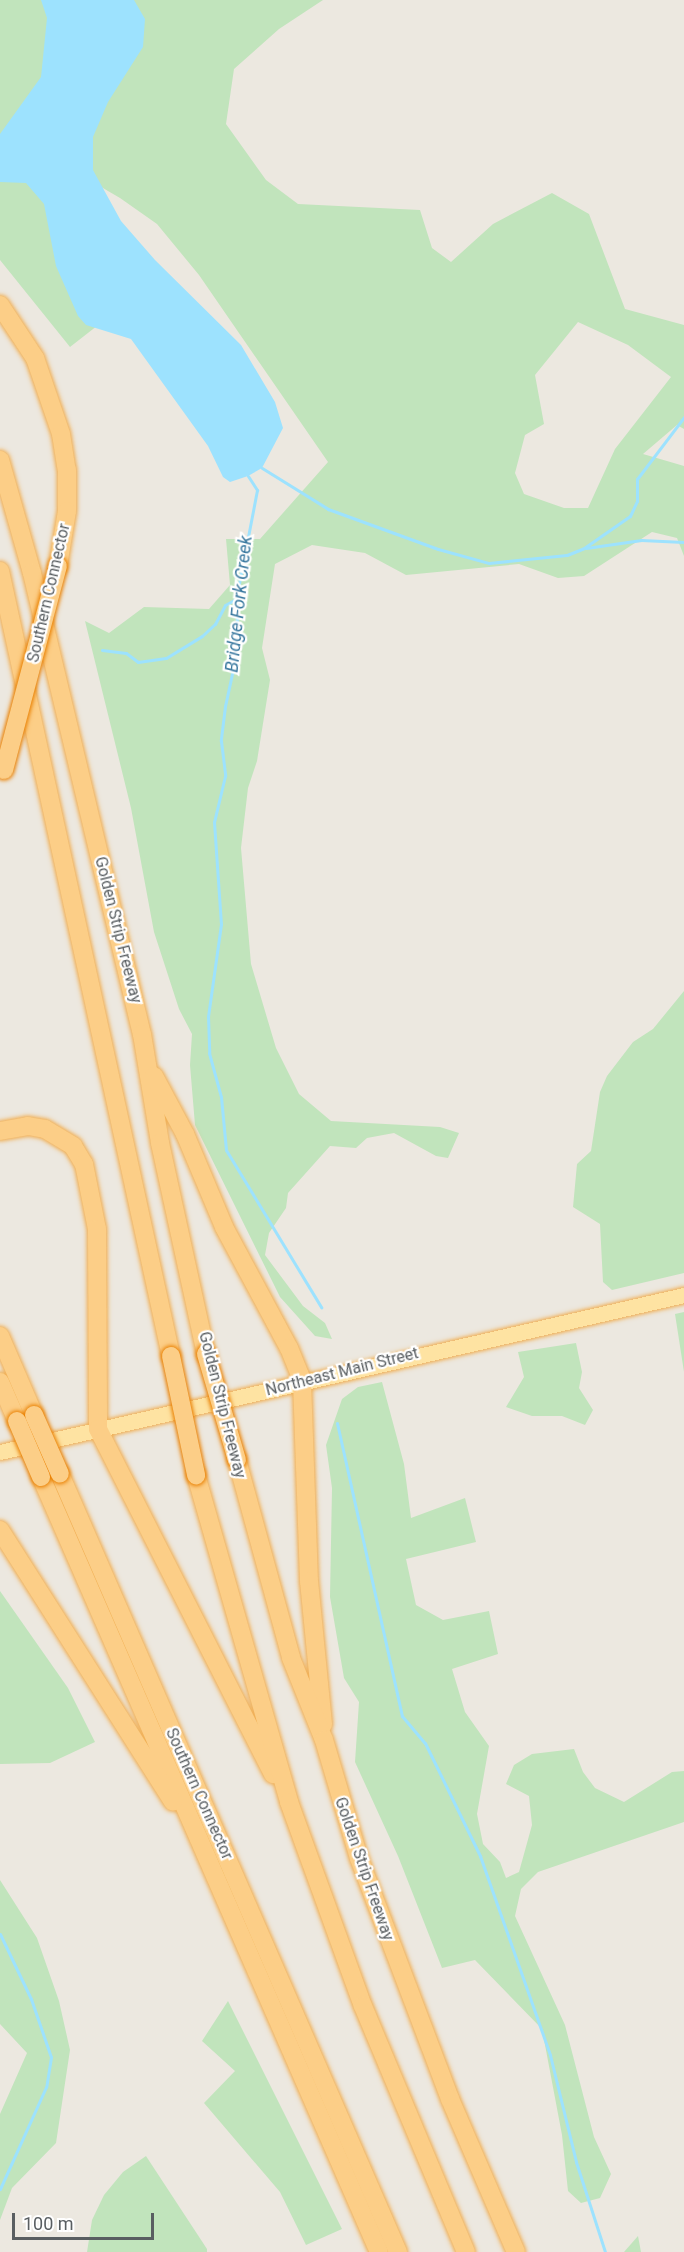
<!DOCTYPE html>
<style>
body{margin:0}
#map{position:relative;width:684px;height:2252px;overflow:hidden;background:#ece8e0;font-family:Roboto,sans-serif}
div>[style]{position:absolute}
.green>*{inset:0;background:#c1e4bc}
.water>*{inset:0;background:#9de2fe}
.stream>*{height:3px;margin:-1.5px;padding:0 1.5px;transform-origin:1.5px;border-radius:1.5px;background:#9de2fe}
.roads{filter:drop-shadow(0 0 2px #f0af55) drop-shadow(0 0 2px #f0af55)}
.major>*{height:15px;margin:-7.5px;padding:0 7.5px;transform-origin:7.5px;border-radius:7.5px;background:#fee3a2}
.highway>*{height:18px;margin:-9px;padding:0 9px;transform-origin:9px;border-radius:9px;background:#fcce87}
.bridges{filter:drop-shadow(0 0 2px #ea8102) drop-shadow(0 0 2px #ea8102)}
.highway-bridge>*{height:18px;margin:-9px;padding:0 9px;transform-origin:9px;border-radius:9px;background:#fcce87}
span{translate:-50% -50%;white-space:nowrap;text-align:center;line-height:1.15;-webkit-text-stroke:4.5px #fff;paint-order:stroke}
.street-label{font-size:16px;color:#595e61}
.water-label{font-size:18px;color:#37779e;font-style:italic}
.scale{position:absolute;left:12px;top:2213px;width:142px;height:27px;box-sizing:border-box;border:3px solid #595e61;border-top:0;padding-left:8px;font-size:18px;line-height:21px;white-space:nowrap;color:#595e61;-webkit-text-stroke:4px #fff;paint-order:stroke}
</style>
<div id="map">
<div class="green">
<div style="clip-path:polygon(evenodd,0 0,323px 0,279px 29px,234px 69px,226px 124px,266px 180px,298px 204px,420px 210px,432px 248px,451px 262px,493px 224px,552px 193px,589px 214px,625px 309px,684px 325px,684px 429px,677px 425px,643px 454px,684px 466px,684px 556px,677px 538px,652px 532px,584px 576px,558px 578px,519px 564px,406px 575px,365px 553px,312px 545px,275px 564px,262px 648px,270px 680px,257px 761px,248px 788px,241px 848px,251px 964px,276px 1048px,299px 1094px,331px 1121px,440px 1127px,459px 1133px,448px 1158px,436px 1156px,394px 1133px,367px 1138px,356px 1148px,330px 1146px,288px 1193px,286px 1208px,269px 1233px,265px 1255px,303px 1306px,325px 1323px,332px 1339px,315px 1336px,280px 1297px,195px 1125px,190px 1065px,192px 1034px,179px 1009px,154px 932px,131px 808px,85px 621px,109px 633px,144px 607px,209px 609px,230px 585px,226px 539px,260px 539px,328px 462px,199px 275px,157px 224px,120px 198px,96px 184px,111px 315px,70px 347px,0 260px,0 0,578px 322px,628px 345px,671px 377px,615px 449px,588px 508px,564px 508px,524px 494px,515px 473px,525px 435px,544px 424px,535px 375px,578px 322px)"></div>
<div style="clip-path:polygon(684px 991px,684px 1273px,612px 1290px,603px 1282px,600px 1224px,573px 1207px,577px 1164px,591px 1151px,600px 1092px,607px 1076px,633px 1042px,653px 1029px)"></div>
<div style="clip-path:polygon(684px 1312px,684px 1372px,675px 1314px)"></div>
<div style="clip-path:polygon(576px 1343px,582px 1372px,579px 1388px,593px 1410px,585px 1425px,562px 1416px,532px 1416px,506px 1407px,524px 1377px,518px 1352px)"></div>
<div style="clip-path:polygon(382px 1382px,404px 1464px,411px 1518px,465px 1498px,476px 1542px,406px 1559px,416px 1605px,443px 1620px,489px 1611px,498px 1654px,452px 1669px,465px 1712px,489px 1746px,477px 1814px,483px 1844px,500px 1862px,506px 1878px,519px 1872px,532px 1825px,529px 1796px,506px 1784px,514px 1765px,532px 1754px,574px 1749px,583px 1772px,595px 1788px,624px 1802px,672px 1772px,684px 1771px,684px 1822px,538px 1872px,521px 1889px,515px 1916px,565px 2025px,594px 2137px,611px 2174px,600px 2198px,581px 2203px,568px 2191px,562px 2135px,542px 2029px,475px 1960px,442px 1968px,398px 1856px,355px 1762px,359px 1702px,344px 1678px,330px 1597px,332px 1488px,326px 1445px,342px 1399px,358px 1387px)"></div>
<div style="clip-path:polygon(0 1591px,68px 1688px,95px 1742px,50px 1763px,0 1764px)"></div>
<div style="clip-path:polygon(0 1880px,37px 1938px,59px 2001px,70px 2050px,56px 2143px,12px 2188px,0 2220px,0 2114px,27px 2053px,0 2024px)"></div>
<div style="clip-path:polygon(228px 2001px,342px 2229px,306px 2245px,280px 2192px,204px 2103px,235px 2071px,202px 2041px)"></div>
<div style="clip-path:polygon(146px 2156px,207px 2249px,207px 2252px,87px 2252px,92px 2220px,104px 2195px,123px 2172px)"></div>
<div style="clip-path:polygon(638px 2236px,641px 2252px,624px 2252px)"></div>
</div>
<div class="water">
<div style="clip-path:polygon(41px 0,134px 0,145px 19px,143px 47px,108px 102px,93px 137px,93px 170px,121px 221px,155px 260px,241px 345px,275px 402px,283px 428px,262px 468px,248px 476px,230px 482px,223px 477px,208px 446px,131px 339px,86px 325px,78px 316px,56px 266px,44px 204px,26px 183px,0 182px,0 134px,41px 77px,47px 18px)"></div>
</div>
<div class="stream">
<div style="left:262px;top:468px;width:78px;rotate:31.8deg"></div>
<div style="left:328px;top:509px;width:117px;rotate:20deg"></div>
<div style="left:438px;top:549px;width:53px;rotate:15.4deg"></div>
<div style="left:489px;top:563px;width:78px;rotate:-5.9deg"></div>
<div style="left:567px;top:555px;width:18px;rotate:-22deg"></div>
<div style="left:584px;top:548px;width:56px;rotate:-34.8deg"></div>
<div style="left:630px;top:516px;width:17px;rotate:-65deg"></div>
<div style="left:637px;top:501px;width:22px;rotate:-90deg"></div>
<div style="left:637px;top:479px;width:78px;rotate:-52.8deg"></div>
<div style="left:248px;top:476px;width:17px;rotate:57deg"></div>
<div style="left:257px;top:490px;width:111px;rotate:100.9deg"></div>
<div style="left:236px;top:599px;width:47px;rotate:87.6deg"></div>
<div style="left:238px;top:646px;width:61px;rotate:102.2deg"></div>
<div style="left:225px;top:706px;width:35px;rotate:97deg"></div>
<div style="left:221px;top:741px;width:35px;rotate:83deg"></div>
<div style="left:225px;top:776px;width:47px;rotate:103.4deg"></div>
<div style="left:214px;top:822px;width:102px;rotate:86.1deg"></div>
<div style="left:221px;top:924px;width:93px;rotate:98deg"></div>
<div style="left:208px;top:1016px;width:37px;rotate:88deg"></div>
<div style="left:209px;top:1053px;width:46px;rotate:74.7deg"></div>
<div style="left:221px;top:1097px;width:53px;rotate:84.6deg"></div>
<div style="left:226px;top:1150px;width:184px;rotate:58.8deg"></div>
<div style="left:586px;top:548px;width:56px;rotate:-8.3deg"></div>
<div style="left:641px;top:540px;width:43px;rotate:2.7deg"></div>
<div style="left:102px;top:650px;width:24px;rotate:7deg"></div>
<div style="left:126px;top:653px;width:15px;rotate:37deg"></div>
<div style="left:138px;top:662px;width:28px;rotate:-8deg"></div>
<div style="left:166px;top:658px;width:42px;rotate:-31.4deg"></div>
<div style="left:202px;top:636px;width:18px;rotate:-43deg"></div>
<div style="left:215px;top:624px;width:21px;rotate:-62deg"></div>
<div style="left:225px;top:605px;width:13px;rotate:-29deg"></div>
<div style="left:337px;top:1423px;width:300px;rotate:77.5deg"></div>
<div style="left:402px;top:1716px;width:35px;rotate:50deg"></div>
<div style="left:425px;top:1743px;width:126px;rotate:64deg"></div>
<div style="left:480px;top:1856px;width:211px;rotate:70.6deg"></div>
<div style="left:550px;top:2055px;width:110px;rotate:76.3deg"></div>
<div style="left:576px;top:2162px;width:95px;rotate:72.1deg"></div>
<div style="left:0;top:1934px;width:72px;rotate:64.5deg"></div>
<div style="left:31px;top:1999px;width:61px;rotate:71deg"></div>
<div style="left:51px;top:2057px;width:30px;rotate:99deg"></div>
<div style="left:46px;top:2087px;width:112px;rotate:114.3deg"></div>
</div>
<div class="roads">
<div class="major">
<div style="left:0;top:1452px;width:702px;rotate:-12.93deg"></div>
</div>
<div class="highway">
<div style="left:0;top:305px;width:64px;rotate:56.6deg"></div>
<div style="left:35px;top:358px;width:80px;rotate:71.1deg"></div>
<div style="left:61px;top:434px;width:36px;rotate:81deg"></div>
<div style="left:67px;top:470px;width:41px;rotate:90deg"></div>
<div style="left:67px;top:511px;width:56px;rotate:99.3deg"></div>
<div style="left:0;top:460px;width:117px;rotate:74.2deg"></div>
<div style="left:32px;top:573px;width:474px;rotate:76.6deg"></div>
<div style="left:142px;top:1034px;width:110px;rotate:80.6deg"></div>
<div style="left:160px;top:1143px;width:216px;rotate:77.7deg"></div>
<div style="left:0;top:571px;width:803px;rotate:77.71deg"></div>
<div style="left:154px;top:1076px;width:66px;rotate:61.9deg"></div>
<div style="left:185px;top:1134px;width:101px;rotate:67.2deg"></div>
<div style="left:224px;top:1227px;width:137px;rotate:61.8deg"></div>
<div style="left:289px;top:1348px;width:35px;rotate:68deg"></div>
<div style="left:302px;top:1381px;width:200px;rotate:88deg"></div>
<div style="left:309px;top:1581px;width:144px;rotate:84.4deg"></div>
<div style="left:0;top:1131px;width:28px;rotate:-10deg"></div>
<div style="left:28px;top:1126px;width:17px;rotate:10deg"></div>
<div style="left:45px;top:1129px;width:33px;rotate:31deg"></div>
<div style="left:73px;top:1146px;width:21px;rotate:59deg"></div>
<div style="left:84px;top:1164px;width:66px;rotate:78.7deg"></div>
<div style="left:97px;top:1229px;width:200px;rotate:89.7deg"></div>
<div style="left:98px;top:1429px;width:387px;rotate:63.1deg"></div>
<div style="left:0;top:1336px;width:86px;rotate:66.7deg"></div>
<div style="left:0;top:1382px;width:43px;rotate:66.4deg"></div>
<div style="left:237px;top:1460px;width:205px;rotate:74.7deg"></div>
<div style="left:291px;top:1658px;width:88px;rotate:68.1deg"></div>
<div style="left:324px;top:1740px;width:123px;rotate:73.5deg"></div>
<div style="left:359px;top:1858px;width:258px;rotate:69.3deg"></div>
<div style="left:450px;top:2099px;width:167px;rotate:66.7deg"></div>
<div style="left:60px;top:1474px;width:848px;rotate:66.52deg"></div>
<div style="left:196px;top:1475px;width:340px;rotate:74.1deg"></div>
<div style="left:289px;top:1802px;width:217px;rotate:70.1deg"></div>
<div style="left:363px;top:2006px;width:267px;rotate:67.3deg"></div>
<div style="left:41px;top:1477px;width:845px;rotate:66.44deg"></div>
<div style="left:0;top:1530px;width:322px;rotate:57.5deg"></div>
</div>
</div>
<div class="bridges">
<div class="highway-bridge">
<div style="left:4px;top:770px;width:211px;rotate:-75.2deg"></div>
<div style="left:206px;top:1354px;width:110px;rotate:73.7deg"></div>
<div style="left:171px;top:1356px;width:122px;rotate:78.1deg"></div>
<div style="left:34px;top:1415px;width:64px;rotate:66.2deg"></div>
<div style="left:17px;top:1421px;width:61px;rotate:66.8deg"></div>
</div>
</div>
<div class="street-label">
<span style="left:49px;top:593px;rotate:-77deg">Southern Connector</span>
<span style="left:118px;top:930px;rotate:76deg">Golden Strip Freeway</span>
<span style="left:342px;top:1372px;rotate:-14deg">Northeast Main Street</span>
<span style="left:222px;top:1405px;rotate:76deg">Golden Strip Freeway</span>
<span style="left:199px;top:1794px;rotate:66deg">Southern Connector</span>
<span style="left:364px;top:1869px;rotate:71deg">Golden Strip Freeway</span>
</div>
<div class="water-label">
<span style="left:239px;top:604px;rotate:-84deg">Bridge Fork Creek</span>
</div>
<div class="scale">100 m</div>
</div>
